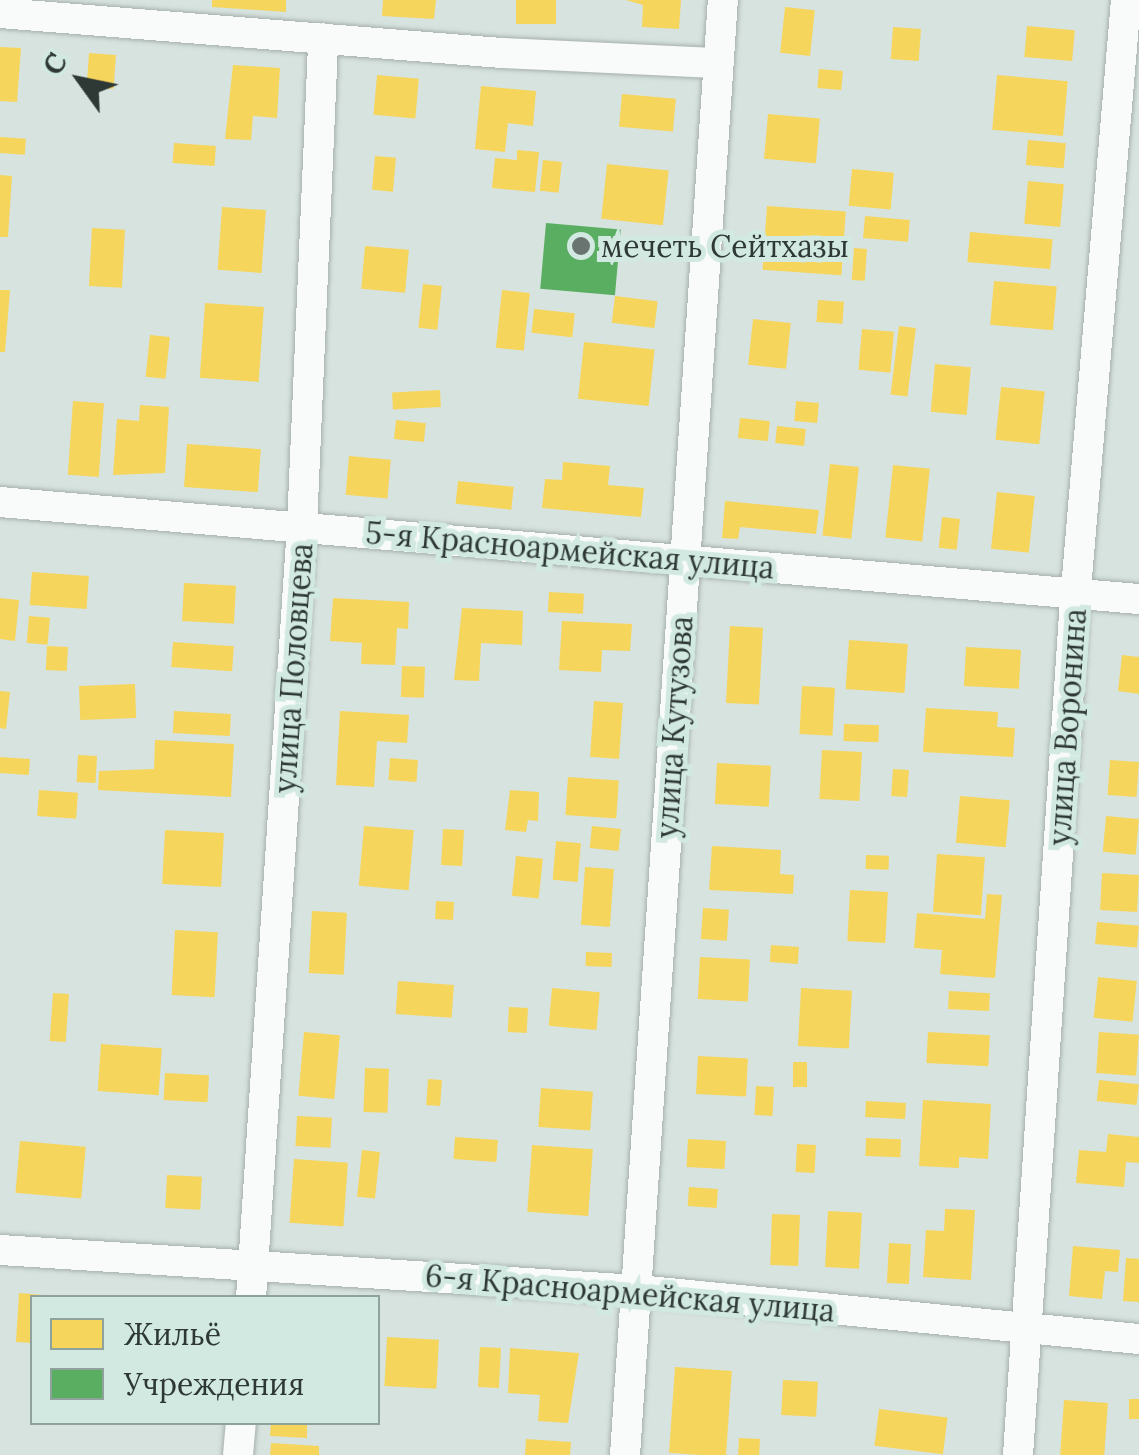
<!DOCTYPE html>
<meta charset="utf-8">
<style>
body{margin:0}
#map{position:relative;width:1139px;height:1455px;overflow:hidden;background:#d7e3df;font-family:Lora,serif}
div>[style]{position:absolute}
.homes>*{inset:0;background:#f6d55c;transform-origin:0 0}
.public>*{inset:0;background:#5aae61;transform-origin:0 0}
.roads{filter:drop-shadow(0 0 2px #a6afac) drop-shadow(0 0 2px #a6afac)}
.minor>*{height:30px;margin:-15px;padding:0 15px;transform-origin:15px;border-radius:15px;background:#f9fbfa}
.dots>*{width:28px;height:28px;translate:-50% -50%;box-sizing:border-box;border:5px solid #d1e9e1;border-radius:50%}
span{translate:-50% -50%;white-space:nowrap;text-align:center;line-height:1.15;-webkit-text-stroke:10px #d1e9e1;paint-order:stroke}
.poi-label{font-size:30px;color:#2e3835}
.left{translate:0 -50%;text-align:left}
.street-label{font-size:30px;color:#2e3835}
.legend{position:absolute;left:30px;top:1295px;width:350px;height:130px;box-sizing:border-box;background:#d1e9e1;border:2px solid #90a29c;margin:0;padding:12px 18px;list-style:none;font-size:30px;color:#2e3835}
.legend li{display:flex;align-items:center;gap:20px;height:50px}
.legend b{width:50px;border:2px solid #90a29c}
.north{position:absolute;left:30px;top:30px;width:100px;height:100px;-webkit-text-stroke:8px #d1e9e1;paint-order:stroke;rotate:303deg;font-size:28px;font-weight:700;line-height:40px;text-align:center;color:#2e3835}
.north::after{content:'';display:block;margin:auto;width:35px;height:45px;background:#2e3835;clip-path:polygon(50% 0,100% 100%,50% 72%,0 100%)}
</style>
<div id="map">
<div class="homes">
<div style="clip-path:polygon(212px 0,286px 0,286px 12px,212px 7px)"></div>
<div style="clip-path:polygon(383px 0,436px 0,434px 19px,382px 16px)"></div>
<div style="left:516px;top:0;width:40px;height:24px"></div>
<div style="clip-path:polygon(626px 0,681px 0,679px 29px,642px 27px,643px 5px)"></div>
<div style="left:785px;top:7px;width:30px;height:46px;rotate:6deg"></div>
<div style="left:1027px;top:26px;width:48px;height:31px;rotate:5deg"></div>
<div style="left:893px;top:27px;width:28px;height:32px;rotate:4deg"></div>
<div style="clip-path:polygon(0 47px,21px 48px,17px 102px,0 101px)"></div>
<div style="left:89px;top:53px;width:27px;height:34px;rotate:4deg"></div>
<div style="clip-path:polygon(233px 65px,280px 68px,277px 118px,253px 116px,251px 140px,225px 139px)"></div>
<div style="left:819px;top:69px;width:24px;height:19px;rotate:5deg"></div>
<div style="left:377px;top:75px;width:42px;height:40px;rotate:5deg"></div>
<div style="left:997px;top:75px;width:71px;height:55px;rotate:5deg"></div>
<div style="clip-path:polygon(481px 86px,536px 91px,533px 126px,508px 123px,505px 152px,475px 149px)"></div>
<div style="left:622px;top:94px;width:54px;height:33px;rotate:5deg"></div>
<div style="left:768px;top:114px;width:52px;height:45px;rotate:5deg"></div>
<div style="left:0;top:137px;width:26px;height:16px;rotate:4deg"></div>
<div style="left:1028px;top:140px;width:38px;height:25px;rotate:5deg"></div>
<div style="left:174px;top:143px;width:42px;height:20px;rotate:4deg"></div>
<div style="clip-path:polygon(517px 150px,539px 152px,535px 192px,492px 188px,495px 158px,517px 160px)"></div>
<div style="left:375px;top:156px;width:21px;height:34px;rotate:5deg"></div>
<div style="left:543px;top:160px;width:19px;height:31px;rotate:6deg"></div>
<div style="left:607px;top:164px;width:62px;height:55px;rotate:6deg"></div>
<div style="left:852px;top:169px;width:42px;height:37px;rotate:5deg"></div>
<div style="clip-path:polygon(0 175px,12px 176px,8px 237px,0 237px)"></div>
<div style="left:1028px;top:181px;width:36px;height:43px;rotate:5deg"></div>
<div style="left:767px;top:206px;width:79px;height:64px;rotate:4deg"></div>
<div style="left:222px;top:207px;width:44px;height:63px;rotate:4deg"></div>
<div style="left:865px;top:216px;width:45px;height:22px;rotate:5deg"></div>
<div style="left:92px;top:228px;width:33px;height:58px;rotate:3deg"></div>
<div style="left:970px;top:232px;width:83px;height:30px;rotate:5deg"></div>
<div style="left:365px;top:246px;width:44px;height:43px;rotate:5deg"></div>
<div style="left:854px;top:248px;width:13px;height:32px;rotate:4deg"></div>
<div style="left:994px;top:281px;width:63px;height:44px;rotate:5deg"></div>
<div style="left:423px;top:284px;width:19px;height:44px;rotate:6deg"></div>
<div style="clip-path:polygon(0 290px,10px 290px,5px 352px,0 352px)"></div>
<div style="left:502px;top:290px;width:28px;height:58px;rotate:6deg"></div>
<div style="left:615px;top:296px;width:43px;height:27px;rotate:7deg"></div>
<div style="left:818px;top:300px;width:26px;height:22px;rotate:4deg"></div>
<div style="left:205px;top:303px;width:59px;height:75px;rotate:4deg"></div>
<div style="left:534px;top:309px;width:41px;height:24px;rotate:6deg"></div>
<div style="left:753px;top:319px;width:38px;height:46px;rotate:6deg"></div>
<div style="left:899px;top:326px;width:17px;height:69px;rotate:7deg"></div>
<div style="left:862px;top:329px;width:32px;height:41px;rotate:5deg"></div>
<div style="left:150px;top:335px;width:20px;height:42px;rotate:6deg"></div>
<div style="left:584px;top:342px;width:71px;height:57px;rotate:6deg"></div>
<div style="left:935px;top:364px;width:36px;height:48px;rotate:5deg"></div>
<div style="left:1001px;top:387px;width:44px;height:53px;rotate:6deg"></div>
<div style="left:440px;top:390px;width:17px;height:48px;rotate:87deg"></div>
<div style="left:73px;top:401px;width:31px;height:74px;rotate:4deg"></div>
<div style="left:796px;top:401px;width:23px;height:20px;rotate:5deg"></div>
<div style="clip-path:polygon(140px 405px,169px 407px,165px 473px,113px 475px,117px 419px,139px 421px)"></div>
<div style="left:740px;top:418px;width:30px;height:20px;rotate:6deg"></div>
<div style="left:396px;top:420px;width:30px;height:19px;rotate:6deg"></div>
<div style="left:777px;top:426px;width:29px;height:17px;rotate:6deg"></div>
<div style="left:187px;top:444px;width:74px;height:43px;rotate:4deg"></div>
<div style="left:349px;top:456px;width:42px;height:39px;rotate:5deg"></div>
<div style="clip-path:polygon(563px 462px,610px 466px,608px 485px,644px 488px,641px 517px,542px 508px,545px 479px,562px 480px)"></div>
<div style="left:830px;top:464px;width:29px;height:72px;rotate:6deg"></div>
<div style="left:893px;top:465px;width:37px;height:73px;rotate:6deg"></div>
<div style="left:458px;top:481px;width:56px;height:23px;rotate:6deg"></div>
<div style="left:997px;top:492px;width:38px;height:57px;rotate:6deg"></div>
<div style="clip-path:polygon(725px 501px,819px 510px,816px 534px,740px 527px,738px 539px,722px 538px)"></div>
<div style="left:942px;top:517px;width:18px;height:31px;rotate:6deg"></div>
<div style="left:32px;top:572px;width:57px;height:33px;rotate:4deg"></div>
<div style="left:184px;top:583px;width:52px;height:38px;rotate:3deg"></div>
<div style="left:549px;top:592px;width:35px;height:20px;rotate:3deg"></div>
<div style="clip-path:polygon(0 598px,19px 600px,15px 641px,0 639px)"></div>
<div style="clip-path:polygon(333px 598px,409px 602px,408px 629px,397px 628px,395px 665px,361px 664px,362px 643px,330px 641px)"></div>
<div style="clip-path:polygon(462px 608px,523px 611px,522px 645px,481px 643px,479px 681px,454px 680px)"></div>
<div style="left:29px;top:616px;width:21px;height:27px;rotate:5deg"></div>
<div style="clip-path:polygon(562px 621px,632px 624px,630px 651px,602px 650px,601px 672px,559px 670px)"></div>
<div style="left:730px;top:626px;width:33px;height:77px;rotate:3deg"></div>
<div style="left:849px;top:640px;width:59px;height:49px;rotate:4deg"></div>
<div style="left:173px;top:642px;width:61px;height:25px;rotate:4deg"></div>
<div style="left:47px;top:646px;width:21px;height:24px;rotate:3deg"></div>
<div style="left:966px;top:647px;width:55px;height:39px;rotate:3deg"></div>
<div style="clip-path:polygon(1122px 655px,1139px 657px,1139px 694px,1118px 691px)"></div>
<div style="left:402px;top:666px;width:23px;height:31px;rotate:2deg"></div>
<div style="left:135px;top:684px;width:34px;height:56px;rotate:88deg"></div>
<div style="left:802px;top:686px;width:33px;height:48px;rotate:3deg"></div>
<div style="clip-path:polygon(0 691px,10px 692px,6px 729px,0 728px)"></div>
<div style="left:594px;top:701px;width:29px;height:56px;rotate:4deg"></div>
<div style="clip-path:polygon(926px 708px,998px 712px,997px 727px,1015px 728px,1013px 757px,923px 752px)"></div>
<div style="left:174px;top:711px;width:57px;height:22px;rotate:3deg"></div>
<div style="clip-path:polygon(340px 711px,409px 715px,407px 743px,377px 741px,374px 787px,336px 785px)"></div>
<div style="left:844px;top:724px;width:35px;height:17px;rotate:2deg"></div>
<div style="clip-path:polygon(155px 740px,234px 744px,231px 797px,98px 790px,99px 771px,154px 769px)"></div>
<div style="left:822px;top:750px;width:40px;height:49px;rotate:3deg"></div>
<div style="left:78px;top:755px;width:19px;height:27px;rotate:3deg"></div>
<div style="left:0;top:757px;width:30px;height:16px;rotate:4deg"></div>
<div style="left:390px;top:758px;width:28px;height:22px;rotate:4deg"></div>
<div style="left:1110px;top:760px;width:29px;height:35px;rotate:4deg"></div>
<div style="left:717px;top:763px;width:54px;height:41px;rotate:3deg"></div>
<div style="left:893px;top:769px;width:16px;height:27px;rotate:4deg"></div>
<div style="left:568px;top:777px;width:51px;height:38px;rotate:4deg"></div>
<div style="left:39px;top:790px;width:39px;height:26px;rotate:4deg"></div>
<div style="clip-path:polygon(510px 790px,539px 792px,538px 821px,528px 820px,526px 832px,505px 830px)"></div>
<div style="left:960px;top:796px;width:50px;height:47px;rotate:5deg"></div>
<div style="left:1106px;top:816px;width:33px;height:36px;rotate:5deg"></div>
<div style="left:364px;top:826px;width:50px;height:60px;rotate:5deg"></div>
<div style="left:592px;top:826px;width:29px;height:22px;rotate:6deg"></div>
<div style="left:443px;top:829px;width:21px;height:36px;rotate:3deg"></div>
<div style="left:165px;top:830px;width:59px;height:54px;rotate:3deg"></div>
<div style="left:556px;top:841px;width:25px;height:39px;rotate:5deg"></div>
<div style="clip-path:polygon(712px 846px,781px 850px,780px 874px,794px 875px,793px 894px,709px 890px)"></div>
<div style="left:937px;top:854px;width:48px;height:58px;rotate:4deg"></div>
<div style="left:866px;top:855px;width:23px;height:14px;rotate:2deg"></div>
<div style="left:516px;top:856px;width:27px;height:40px;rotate:6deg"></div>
<div style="left:585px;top:867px;width:29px;height:58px;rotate:4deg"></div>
<div style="left:1102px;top:873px;width:37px;height:37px;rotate:3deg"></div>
<div style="left:850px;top:890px;width:38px;height:51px;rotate:3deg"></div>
<div style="clip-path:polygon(987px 894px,1002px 895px,995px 978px,940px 974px,942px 950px,914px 948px,917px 913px,985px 919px)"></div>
<div style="left:436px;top:901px;width:18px;height:18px;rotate:3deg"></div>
<div style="left:703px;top:908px;width:26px;height:31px;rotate:4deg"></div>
<div style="left:312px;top:911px;width:35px;height:62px;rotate:3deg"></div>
<div style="left:1097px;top:922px;width:42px;height:22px;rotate:5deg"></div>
<div style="left:175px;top:930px;width:43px;height:65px;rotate:3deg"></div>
<div style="left:771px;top:945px;width:28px;height:17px;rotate:4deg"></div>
<div style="left:586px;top:952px;width:26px;height:14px;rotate:2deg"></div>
<div style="left:700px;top:957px;width:50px;height:42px;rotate:3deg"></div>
<div style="left:1098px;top:977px;width:39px;height:41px;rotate:6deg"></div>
<div style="left:398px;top:981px;width:56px;height:33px;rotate:4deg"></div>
<div style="left:552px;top:988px;width:48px;height:38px;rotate:5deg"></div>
<div style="left:801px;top:988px;width:51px;height:58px;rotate:3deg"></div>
<div style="left:949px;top:991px;width:41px;height:18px;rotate:3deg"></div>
<div style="left:53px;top:993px;width:16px;height:48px;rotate:4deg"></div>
<div style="left:509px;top:1007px;width:19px;height:25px;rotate:3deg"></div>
<div style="left:304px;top:1032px;width:36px;height:64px;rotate:5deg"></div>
<div style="left:928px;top:1032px;width:62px;height:31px;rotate:3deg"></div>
<div style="left:1099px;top:1032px;width:40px;height:41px;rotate:4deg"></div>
<div style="left:101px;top:1044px;width:61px;height:47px;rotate:4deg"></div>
<div style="left:698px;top:1056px;width:50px;height:38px;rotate:3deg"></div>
<div style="left:793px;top:1062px;width:14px;height:25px"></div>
<div style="left:365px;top:1068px;width:24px;height:44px;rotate:2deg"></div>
<div style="left:165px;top:1073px;width:44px;height:27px;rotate:3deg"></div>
<div style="left:428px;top:1079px;width:14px;height:26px;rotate:4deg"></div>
<div style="left:1099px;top:1080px;width:40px;height:21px;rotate:6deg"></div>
<div style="left:756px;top:1086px;width:18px;height:29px;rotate:3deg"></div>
<div style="left:541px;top:1088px;width:52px;height:39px;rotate:4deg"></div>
<div style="clip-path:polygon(923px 1100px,991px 1104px,988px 1159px,959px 1157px,959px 1168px,919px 1166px)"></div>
<div style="left:866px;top:1101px;width:40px;height:16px;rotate:3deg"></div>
<div style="left:297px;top:1116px;width:35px;height:30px;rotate:3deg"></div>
<div style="clip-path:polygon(1108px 1134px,1139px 1137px,1139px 1163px,1126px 1162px,1124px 1187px,1076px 1183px,1079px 1150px,1106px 1152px)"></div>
<div style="left:455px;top:1137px;width:43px;height:22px;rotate:4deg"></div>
<div style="left:866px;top:1138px;width:35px;height:18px;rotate:2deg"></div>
<div style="left:688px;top:1139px;width:38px;height:28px;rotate:3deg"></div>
<div style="left:20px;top:1141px;width:66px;height:52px;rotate:5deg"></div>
<div style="left:797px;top:1144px;width:19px;height:28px;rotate:3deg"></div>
<div style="left:532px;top:1145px;width:61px;height:67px;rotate:4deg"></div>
<div style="left:362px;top:1150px;width:18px;height:47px;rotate:6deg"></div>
<div style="left:294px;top:1159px;width:54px;height:64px;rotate:4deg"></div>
<div style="left:167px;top:1175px;width:35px;height:33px;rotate:3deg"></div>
<div style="left:689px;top:1187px;width:29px;height:19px;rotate:4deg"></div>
<div style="clip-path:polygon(945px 1209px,975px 1210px,971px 1280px,923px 1277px,926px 1230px,944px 1231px)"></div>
<div style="left:828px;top:1211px;width:34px;height:56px;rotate:3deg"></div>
<div style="left:772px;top:1214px;width:28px;height:51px;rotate:2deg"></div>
<div style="left:889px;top:1243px;width:22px;height:40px;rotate:3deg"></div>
<div style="clip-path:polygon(1073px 1246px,1120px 1250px,1118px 1272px,1105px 1271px,1102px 1299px,1069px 1296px)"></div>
<div style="clip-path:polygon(1126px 1258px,1139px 1259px,1139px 1302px,1123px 1301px)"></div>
<div style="clip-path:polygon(19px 1293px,43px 1295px,32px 1298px,32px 1343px,16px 1342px)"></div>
<div style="left:387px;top:1337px;width:52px;height:49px;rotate:3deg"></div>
<div style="left:480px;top:1347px;width:21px;height:40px;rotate:3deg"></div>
<div style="clip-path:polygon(510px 1348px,579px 1353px,568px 1423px,538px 1421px,540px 1395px,508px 1393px)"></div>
<div style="left:675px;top:1367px;width:57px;height:86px;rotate:4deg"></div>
<div style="left:783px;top:1380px;width:35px;height:35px;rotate:3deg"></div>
<div style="left:1129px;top:1399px;width:10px;height:20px"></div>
<div style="left:1064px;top:1400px;width:44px;height:55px;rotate:4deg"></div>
<div style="left:879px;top:1409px;width:69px;height:37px;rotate:7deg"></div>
<div style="clip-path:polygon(271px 1422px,307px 1422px,307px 1438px,270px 1436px)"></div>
<div style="left:739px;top:1438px;width:21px;height:17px;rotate:3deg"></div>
<div style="clip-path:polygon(526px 1439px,571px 1442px,570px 1455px,525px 1455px)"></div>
<div style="clip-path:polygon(271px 1443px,319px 1446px,319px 1455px,270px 1455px)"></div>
</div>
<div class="public">
<div style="left:546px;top:223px;width:75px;height:66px;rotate:5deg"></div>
</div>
<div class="roads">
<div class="minor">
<div style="left:0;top:13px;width:504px;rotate:4.56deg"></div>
<div style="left:502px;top:53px;width:214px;rotate:2.7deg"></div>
<div style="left:0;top:502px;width:1143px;rotate:4.87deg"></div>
<div style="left:0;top:1250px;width:639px;rotate:3.59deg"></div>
<div style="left:638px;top:1290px;width:503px;rotate:5.59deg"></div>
<div style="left:251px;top:1298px;width:774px;rotate:-86.22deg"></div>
<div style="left:302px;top:526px;width:488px;rotate:-87.5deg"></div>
<div style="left:238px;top:1455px;width:33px;rotate:-85deg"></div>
<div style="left:625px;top:1455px;width:1458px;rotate:-86.15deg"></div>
<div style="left:1018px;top:1455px;width:844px;rotate:-86.19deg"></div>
<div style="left:1074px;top:613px;width:615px;rotate:-85.15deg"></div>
</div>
</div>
<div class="dots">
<div style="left:581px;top:246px;background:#697470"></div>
</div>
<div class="poi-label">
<span class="left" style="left:601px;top:246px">мечеть Сейтхазы</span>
</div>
<div class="street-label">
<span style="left:570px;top:550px;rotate:5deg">5-я Красноармейская улица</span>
<span style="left:293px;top:668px;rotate:-86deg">улица Половцева</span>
<span style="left:674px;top:727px;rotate:-86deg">улица Кутузова</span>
<span style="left:1067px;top:727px;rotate:-86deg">улица Воронина</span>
<span style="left:630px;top:1293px;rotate:5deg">6-я Красноармейская улица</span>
</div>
<ul class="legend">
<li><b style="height:28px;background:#f6d55c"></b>Жильё</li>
<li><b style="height:28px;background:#5aae61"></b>Учреждения</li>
</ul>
<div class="north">С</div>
</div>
